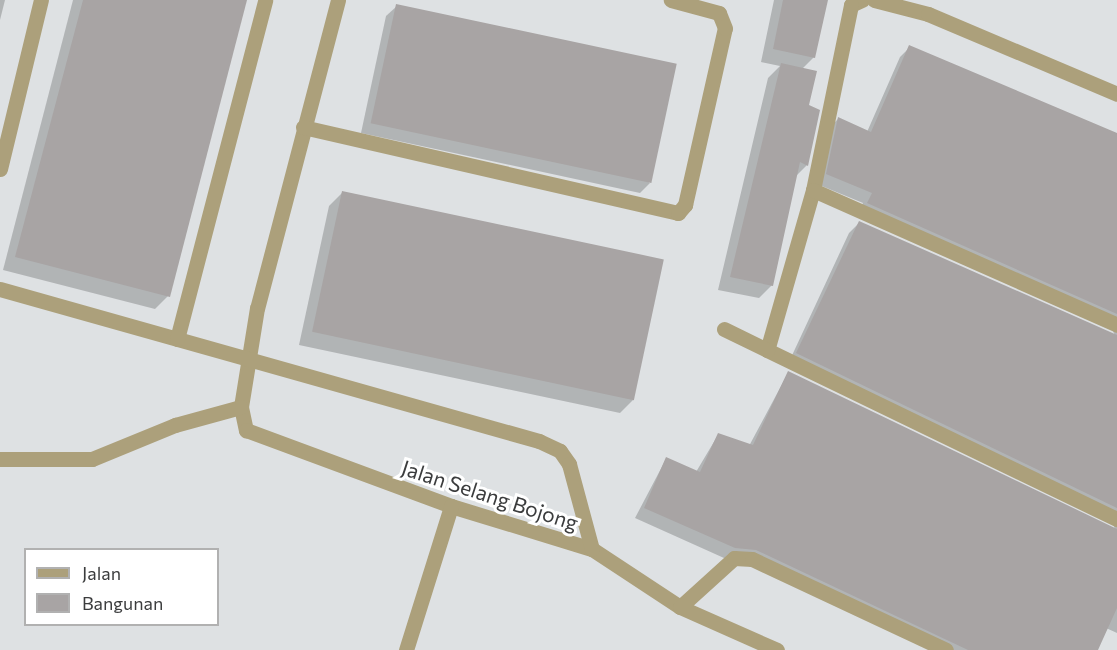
<!DOCTYPE html>
<style>
body{margin:0}
#map{position:relative;width:1117px;height:650px;overflow:hidden;background:#dee1e3;font-family:Commissioner,sans-serif}
div>[style]{position:absolute}
.shadow>*{inset:0;background:#0003}
.building>*{inset:0;background:#a8a4a4;transform-origin:0 0}
.minor>*{height:15px;margin:-7.5px;padding:0 7.5px;transform-origin:7.5px;border-radius:7.5px;background:#aca07b}
span{translate:-50% -50%;white-space:nowrap;text-align:center;line-height:1.15;-webkit-text-stroke:6px #fff;paint-order:stroke}
.street-label{font-size:21px;color:#3b3c3d}
.legend{position:absolute;left:24px;top:548px;width:195px;height:78px;box-sizing:border-box;background:#fff;border:2px solid #b1b1b1;margin:0;padding:8px 10px;list-style:none;font-size:18px;color:#3b3c3d}
.legend li{display:flex;align-items:center;gap:12px;height:30px}
.legend b{width:30px;border:2px solid #b1b1b1}
</style>
<div id="map">
<div class="shadow">
<div style="clip-path:polygon(0 0,5px 0,0 20px)"></div>
<div style="clip-path:polygon(73px 0,246px 0,168px 296px,155px 309px,3px 270px)"></div>
<div style="clip-path:polygon(774px 0,826px 0,814px 57px,802px 69px,807px 165px,795px 177px,772px 285px,759px 298px,718px 290px,768px 78px,780px 66px,761px 62px)"></div>
<div style="clip-path:polygon(397px 6px,650px 183px,640px 193px,361px 133px,386px 16px)"></div>
<div style="clip-path:polygon(910px 47px,1117px 135px,1117px 633px,1106px 628px,1097px 650px,942px 650px,746px 560px,724px 558px,635px 518px,666px 459px,696px 472px,718px 435px,749px 446px,788px 373px,1115px 530px,1112px 520px,788px 364px,849px 233px,859px 223px,1115px 336px,1111px 326px,858px 213px,863px 203px,817px 184px,828px 129px,838px 119px,867px 132px,900px 57px)"></div>
<div style="clip-path:polygon(342px 193px,633px 400px,620px 413px,299px 345px,329px 206px)"></div>
</div>
<div class="building">
<div style="clip-path:polygon(83px 0,247px 0,170px 297px,15px 257px)"></div>
<div style="clip-path:polygon(783px 0,828px 0,815px 58px,773px 49px)"></div>
<div style="left:396px;top:4px;width:287px;height:122px;rotate:12deg"></div>
<div style="clip-path:polygon(909px 45px,1117px 133px,1117px 314px,867px 203px,872px 193px,826px 174px,838px 117px,871px 132px)"></div>
<div style="clip-path:polygon(781px 63px,817px 71px,809px 105px,820px 110px,808px 166px,800px 162px,773px 286px,730px 277px)"></div>
<div style="left:342px;top:191px;width:329px;height:144px;rotate:12deg"></div>
<div style="clip-path:polygon(859px 221px,1117px 335px,1117px 508px,796px 353px)"></div>
<div style="clip-path:polygon(788px 371px,1117px 529px,1117px 608px,1098px 650px,968px 650px,756px 550px,735px 548px,644px 508px,666px 457px,700px 472px,718px 433px,753px 445px)"></div>
</div>
<div class="minor">
<div style="left:338px;top:0;width:318px;rotate:104.7deg"></div>
<div style="left:257px;top:308px;width:100px;rotate:99.2deg"></div>
<div style="left:241px;top:407px;width:24px;rotate:78deg"></div>
<div style="left:246px;top:430px;width:219px;rotate:20.3deg"></div>
<div style="left:451px;top:506px;width:147px;rotate:17deg"></div>
<div style="left:592px;top:549px;width:105px;rotate:33.4deg"></div>
<div style="left:680px;top:607px;width:106px;rotate:23.9deg"></div>
<div style="left:862px;top:0;width:12px;rotate:156deg"></div>
<div style="left:851px;top:5px;width:189px;rotate:101.6deg"></div>
<div style="left:813px;top:190px;width:166px;rotate:106deg"></div>
<div style="left:767px;top:350px;width:389px;rotate:25.8deg"></div>
<div style="left:874px;top:0;width:56px;rotate:14.5deg"></div>
<div style="left:928px;top:14px;width:205px;rotate:22.9deg"></div>
<div style="left:303px;top:127px;width:385px;rotate:12.9deg"></div>
<div style="left:678px;top:213px;width:11px;rotate:-49deg"></div>
<div style="left:685px;top:205px;width:181px;rotate:-77.3deg"></div>
<div style="left:725px;top:28px;width:16px;rotate:-112deg"></div>
<div style="left:719px;top:13px;width:50px;rotate:-164.8deg"></div>
<div style="left:0;top:169px;width:174px;rotate:-76.4deg"></div>
<div style="left:813px;top:190px;width:333px;rotate:23.9deg"></div>
<div style="left:0;top:289px;width:560px;rotate:15.75deg"></div>
<div style="left:539px;top:441px;width:23px;rotate:25deg"></div>
<div style="left:560px;top:451px;width:16px;rotate:55deg"></div>
<div style="left:569px;top:464px;width:88px;rotate:74.9deg"></div>
<div style="left:724px;top:329px;width:48px;rotate:26deg"></div>
<div style="left:177px;top:339px;width:350px;rotate:-75.4deg"></div>
<div style="left:0;top:459px;width:92px"></div>
<div style="left:92px;top:459px;width:90px;rotate:-22.3deg"></div>
<div style="left:175px;top:425px;width:68px;rotate:-15.3deg"></div>
<div style="left:680px;top:607px;width:73px;rotate:-42.2deg"></div>
<div style="left:734px;top:558px;width:18px;rotate:3deg"></div>
<div style="left:752px;top:559px;width:214px;rotate:25.1deg"></div>
<div style="left:406px;top:650px;width:151px;rotate:-72.6deg"></div>
</div>
<div class="street-label">
<span style="left:490px;top:495px;rotate:18deg">Jalan Selang Bojong</span>
</div>
<ul class="legend">
<li><b style="height:8px;background:#aca07b"></b>Jalan</li>
<li><b style="height:16px;background:#a8a4a4"></b>Bangunan</li>
</ul>
</div>
